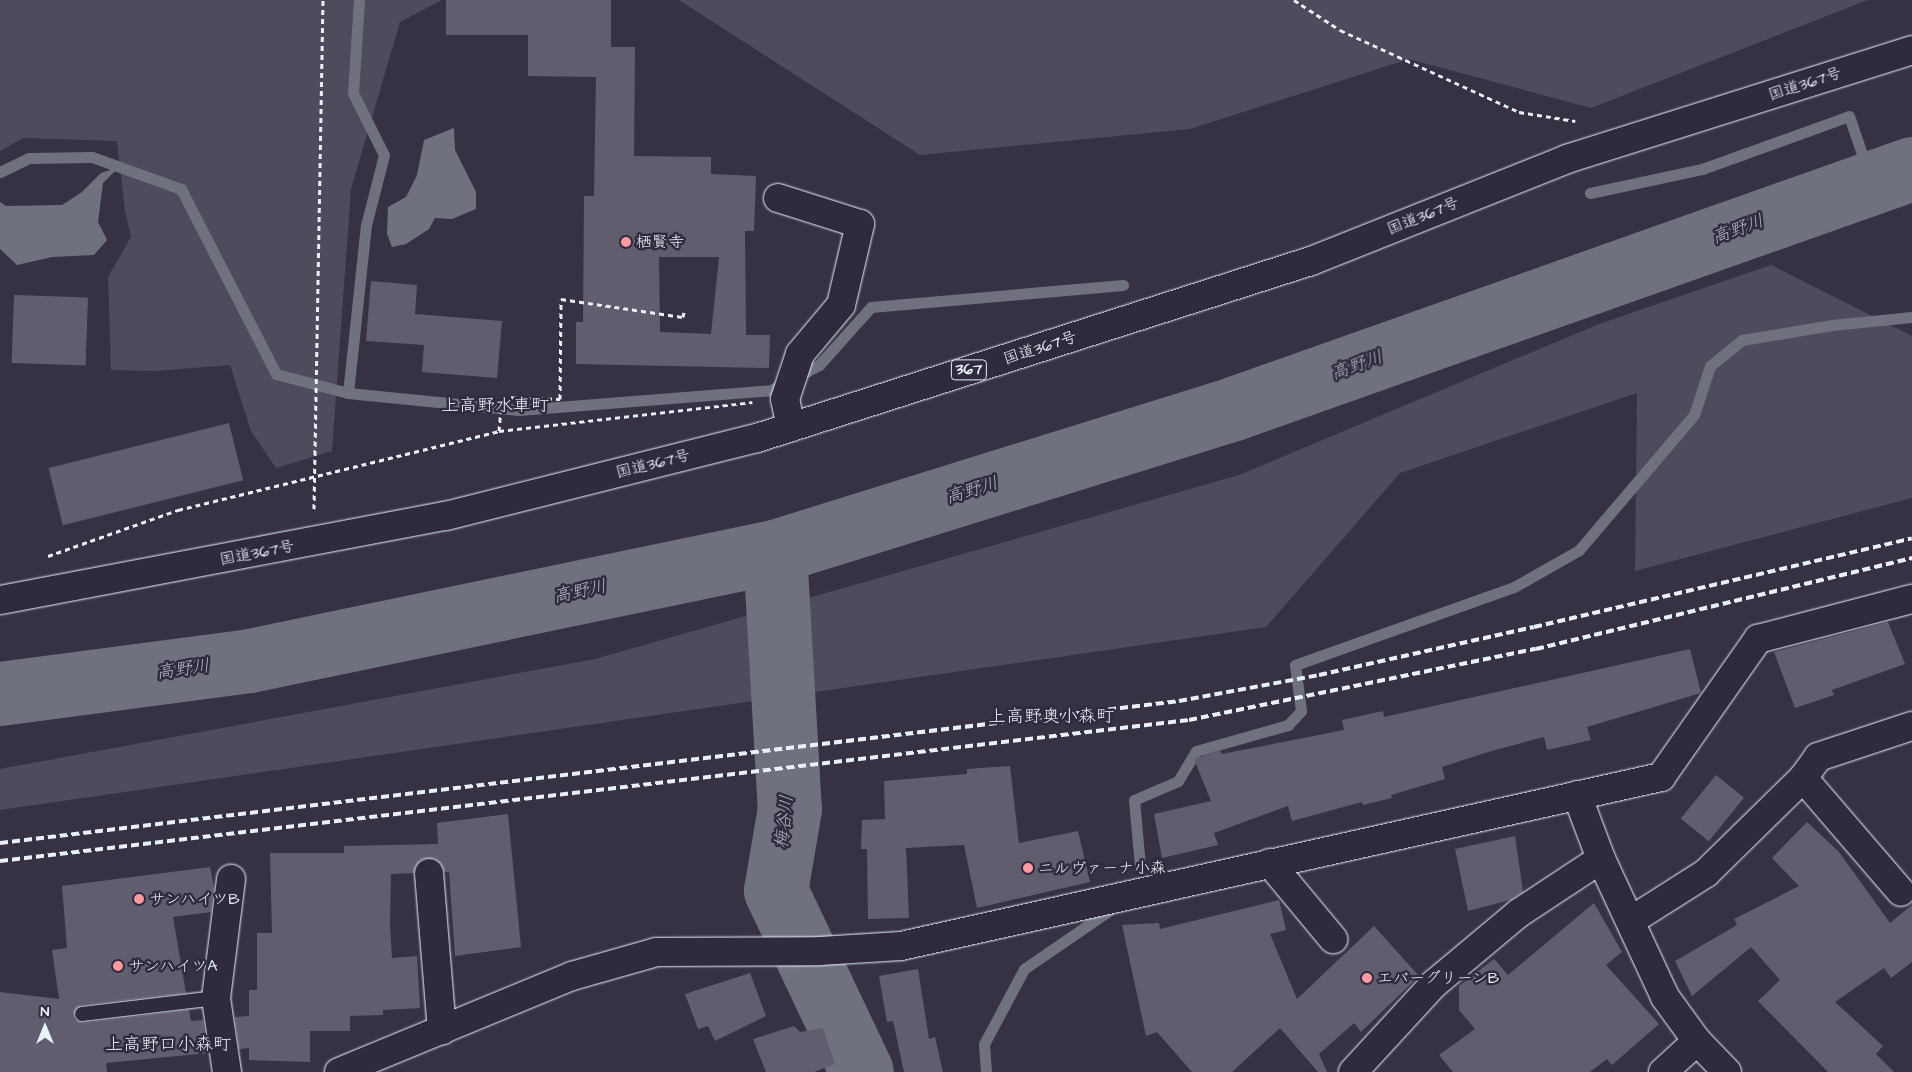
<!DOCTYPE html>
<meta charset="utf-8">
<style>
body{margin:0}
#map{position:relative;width:1912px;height:1072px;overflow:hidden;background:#363244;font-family:"Architects Daughter","Klee One",sans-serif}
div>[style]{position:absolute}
.green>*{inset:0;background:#4d4b5c}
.water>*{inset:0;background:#70717f}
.stream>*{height:11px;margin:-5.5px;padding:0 5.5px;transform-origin:5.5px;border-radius:5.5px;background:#70717f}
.river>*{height:64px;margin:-32px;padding:0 32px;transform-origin:32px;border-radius:32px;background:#70717f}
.building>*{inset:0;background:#605e6e;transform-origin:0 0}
.path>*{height:3px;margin-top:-1.5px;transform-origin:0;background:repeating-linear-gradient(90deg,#e8f1f8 0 5px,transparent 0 9px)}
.roads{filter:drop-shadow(0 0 1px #e8f1f8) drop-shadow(0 0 1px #e8f1f8)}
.lane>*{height:14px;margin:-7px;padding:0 7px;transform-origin:7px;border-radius:7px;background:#2f2a3d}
.street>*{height:28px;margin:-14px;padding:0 14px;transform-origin:14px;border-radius:14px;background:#2f2a3d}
.highway>*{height:28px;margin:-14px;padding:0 14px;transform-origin:14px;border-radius:14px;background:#2f2a3d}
.rail>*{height:4px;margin-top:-2px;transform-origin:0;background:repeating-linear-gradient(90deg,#e8f1f8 0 8px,transparent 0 12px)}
.dots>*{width:14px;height:14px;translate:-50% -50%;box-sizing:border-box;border:2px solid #2f2a3d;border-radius:50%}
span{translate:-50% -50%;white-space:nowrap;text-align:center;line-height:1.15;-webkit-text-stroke:5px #2f2a3d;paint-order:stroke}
.shield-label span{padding:1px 4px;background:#2f2a3d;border:1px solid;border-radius:4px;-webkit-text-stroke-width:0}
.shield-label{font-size:15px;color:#e8f1f8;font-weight:700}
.street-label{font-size:16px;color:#e8f1f8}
.poi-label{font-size:16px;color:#e8f1f8}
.left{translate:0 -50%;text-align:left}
.water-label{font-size:18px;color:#b2b7c2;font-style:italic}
.neighbourhood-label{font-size:18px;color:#e8f1f8}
.north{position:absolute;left:20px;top:1002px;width:50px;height:50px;-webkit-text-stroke:4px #2f2a3d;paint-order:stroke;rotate:0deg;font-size:14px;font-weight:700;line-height:20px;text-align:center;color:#e8f1f8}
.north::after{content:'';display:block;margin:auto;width:18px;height:22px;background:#e8f1f8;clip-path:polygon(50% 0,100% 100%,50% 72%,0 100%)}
</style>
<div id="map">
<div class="green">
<div style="clip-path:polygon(0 0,442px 0,400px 22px,351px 189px,332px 451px,276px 468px,251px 431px,230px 365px,156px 371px,111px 370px,108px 277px,131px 237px,125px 211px,117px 141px,23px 138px,0 151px)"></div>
<div style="clip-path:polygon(679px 0,1868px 0,1591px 108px,1409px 59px,1190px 129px,920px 155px)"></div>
<div style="clip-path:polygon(1771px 265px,1912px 336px,1912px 498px,1635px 571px,1637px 393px,1400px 473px,1266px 627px,0 810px,0 769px,595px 659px,1239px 475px,1599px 324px)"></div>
</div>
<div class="water">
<div style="clip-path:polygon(454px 128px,455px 150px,476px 192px,476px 209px,452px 219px,435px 218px,429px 229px,406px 244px,392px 247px,387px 234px,388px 207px,406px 197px,417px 175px,424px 140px)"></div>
<div style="clip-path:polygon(119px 167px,103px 183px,98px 222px,107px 240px,94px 255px,52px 257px,17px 265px,0 249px,0 202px,6px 206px,62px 205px,82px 192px,101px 173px)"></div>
</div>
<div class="stream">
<div style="left:0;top:172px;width:32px;rotate:-26deg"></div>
<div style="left:29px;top:158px;width:63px;rotate:-0.9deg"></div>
<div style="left:92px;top:157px;width:95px;rotate:19.8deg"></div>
<div style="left:181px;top:189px;width:208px;rotate:62.8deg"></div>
<div style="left:276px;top:374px;width:74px;rotate:14.8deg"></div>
<div style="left:348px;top:393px;width:172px;rotate:5.7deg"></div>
<div style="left:519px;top:410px;width:253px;rotate:-4.5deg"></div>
<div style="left:771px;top:390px;width:54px;rotate:-27.5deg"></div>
<div style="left:819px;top:365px;width:78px;rotate:-48.1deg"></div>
<div style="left:871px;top:307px;width:253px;rotate:-5deg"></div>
<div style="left:1590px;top:193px;width:115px;rotate:-12.1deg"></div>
<div style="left:1702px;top:169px;width:156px;rotate:-19.8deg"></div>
<div style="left:1849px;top:116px;width:71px;rotate:71.1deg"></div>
<div style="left:348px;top:393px;width:169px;rotate:-83.9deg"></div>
<div style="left:366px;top:225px;width:72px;rotate:-75.6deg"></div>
<div style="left:384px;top:155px;width:69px;rotate:-116.6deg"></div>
<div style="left:353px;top:93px;width:93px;rotate:-86.3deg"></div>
<div style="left:1140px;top:866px;width:66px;rotate:-95.2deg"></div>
<div style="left:1134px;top:800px;width:48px;rotate:-23.4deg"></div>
<div style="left:1178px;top:781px;width:35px;rotate:-59deg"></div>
<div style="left:1196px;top:751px;width:96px;rotate:-15.8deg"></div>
<div style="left:1288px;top:725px;width:19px;rotate:-47deg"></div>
<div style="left:1301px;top:711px;width:46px;rotate:-97.4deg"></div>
<div style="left:1295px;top:665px;width:232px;rotate:-19.6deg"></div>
<div style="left:1514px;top:587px;width:75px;rotate:-29.6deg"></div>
<div style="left:1579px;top:550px;width:177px;rotate:-49.6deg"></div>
<div style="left:1694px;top:415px;width:52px;rotate:-71.9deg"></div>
<div style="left:1710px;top:366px;width:41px;rotate:-39.1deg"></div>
<div style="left:1742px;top:340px;width:91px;rotate:-9.5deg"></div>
<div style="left:1832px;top:325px;width:80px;rotate:-5.7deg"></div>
<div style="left:986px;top:1072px;width:28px;rotate:-94deg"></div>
<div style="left:984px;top:1044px;width:85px;rotate:-61.9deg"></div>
<div style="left:1024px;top:969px;width:104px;rotate:-34.5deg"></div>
</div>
<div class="river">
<div style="left:775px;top:552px;width:257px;rotate:86.7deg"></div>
<div style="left:790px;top:809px;width:83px;rotate:99.7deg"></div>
<div style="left:776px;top:891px;width:200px;rotate:64.6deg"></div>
<div style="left:0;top:694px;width:252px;rotate:-7.5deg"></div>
<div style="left:250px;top:661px;width:536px;rotate:-11.73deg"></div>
<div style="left:775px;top:552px;width:481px;rotate:-17.3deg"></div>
<div style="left:1234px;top:409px;width:719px;rotate:-19.49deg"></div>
</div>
<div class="building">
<div style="clip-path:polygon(evenodd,446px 0,611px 0,611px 47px,635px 47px,634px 156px,711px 157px,711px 174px,756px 176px,754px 231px,745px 231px,746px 335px,770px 335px,769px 368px,576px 364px,576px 322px,583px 322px,584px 196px,594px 196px,596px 77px,528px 76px,528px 35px,446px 35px,446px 0,659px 257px,719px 257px,711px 334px,660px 332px,659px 257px)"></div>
<div style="clip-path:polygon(371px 281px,417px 285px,415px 314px,502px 321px,497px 378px,422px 372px,424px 345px,366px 341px)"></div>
<div style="left:14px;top:295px;width:74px;height:68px;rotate:2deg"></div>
<div style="left:229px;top:423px;width:59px;height:186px;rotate:76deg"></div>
<div style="clip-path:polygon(1888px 622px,1905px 664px,1832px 690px,1834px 695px,1795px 708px,1774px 652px)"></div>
<div style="clip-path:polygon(1690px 649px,1701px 693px,1587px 727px,1591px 740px,1547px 750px,1544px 737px,1488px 752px,1442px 767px,1445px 779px,1391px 795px,1392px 798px,1363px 805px,1362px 802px,1292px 821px,1288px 806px,1214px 833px,1218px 845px,1162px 858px,1154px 814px,1211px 801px,1194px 759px,1220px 750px,1222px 754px,1344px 730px,1342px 720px,1383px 711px,1384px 717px)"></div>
<div style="clip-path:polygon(1010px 766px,1019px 843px,1078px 831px,1090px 882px,977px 908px,964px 845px,906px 848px,909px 918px,868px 919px,867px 849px,861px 849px,862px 820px,885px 819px,884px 781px,967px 774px,967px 769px)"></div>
<div style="left:1716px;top:775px;width:36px;height:56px;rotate:39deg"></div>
<div style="clip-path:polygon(508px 814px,521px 947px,455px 956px,449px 872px,445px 872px,435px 859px,421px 860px,414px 873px,391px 874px,390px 924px,392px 958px,417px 956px,420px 1008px,383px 1010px,383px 1015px,350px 1016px,350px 1031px,310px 1031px,310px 1062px,249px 1060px,249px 1048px,239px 1049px,235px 1017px,249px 1016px,249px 990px,257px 990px,257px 933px,272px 933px,270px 853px,344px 853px,344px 846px,438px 844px,437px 823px)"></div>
<div style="clip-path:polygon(1807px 822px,1839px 852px,1890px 923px,1912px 905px,1912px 962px,1891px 978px,1884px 968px,1835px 1002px,1883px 1046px,1876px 1054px,1894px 1072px,1828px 1072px,1758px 1001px,1780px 980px,1751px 947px,1692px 996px,1675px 961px,1737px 925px,1734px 919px,1799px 886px,1772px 858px)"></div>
<div style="clip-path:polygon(1515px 836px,1523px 892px,1510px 900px,1468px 911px,1455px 849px)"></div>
<div style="clip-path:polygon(210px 867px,214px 888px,211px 912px,173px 917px,186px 993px,81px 1005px,73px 1015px,75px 1020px,83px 1023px,189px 1010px,191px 1021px,203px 1020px,208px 1053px,106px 1063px,107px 1072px,0 1072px,0 992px,59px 999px,52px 950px,67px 948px,62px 886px)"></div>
<div style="clip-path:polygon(1279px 900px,1286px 930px,1270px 934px,1297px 999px,1374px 926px,1419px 976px,1361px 1032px,1354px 1023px,1319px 1054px,1327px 1072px,1318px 1072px,1280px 1028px,1232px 1072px,1192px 1072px,1157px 1032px,1146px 1036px,1122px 925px,1159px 923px,1160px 929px)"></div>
<div style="clip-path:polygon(1594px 903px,1622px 952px,1606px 965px,1659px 1024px,1612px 1065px,1607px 1059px,1590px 1072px,1453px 1072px,1439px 1055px,1475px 1029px,1459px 1010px,1459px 986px,1494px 959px,1508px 975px)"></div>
<div style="clip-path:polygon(918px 969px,929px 1039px,935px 1037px,943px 1072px,904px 1072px,893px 1021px,887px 1022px,879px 976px)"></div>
<div style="clip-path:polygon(750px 973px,766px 1016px,715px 1041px,708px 1026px,698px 1029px,685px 994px)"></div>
<div style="clip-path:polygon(794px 1026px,800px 1032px,823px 1028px,835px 1064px,814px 1072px,766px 1072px,753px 1039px)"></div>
</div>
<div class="path">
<div style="left:1294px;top:0;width:55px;rotate:33.1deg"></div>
<div style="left:1340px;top:30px;width:197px;rotate:24.6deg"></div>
<div style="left:1519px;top:112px;width:57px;rotate:9.1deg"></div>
<div style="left:499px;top:431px;width:34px;rotate:-85deg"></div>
<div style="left:502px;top:397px;width:58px;rotate:2deg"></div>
<div style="left:560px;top:399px;width:100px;rotate:-89.4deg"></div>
<div style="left:561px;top:299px;width:123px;rotate:8.4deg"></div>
<div style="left:683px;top:317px;width:5px;rotate:-79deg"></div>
<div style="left:314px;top:509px;width:509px;rotate:-88.99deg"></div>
<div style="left:48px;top:556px;width:138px;rotate:-19.5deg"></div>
<div style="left:178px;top:510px;width:331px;rotate:-13.8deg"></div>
<div style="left:499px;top:431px;width:255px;rotate:-6.5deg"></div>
</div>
<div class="roads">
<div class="lane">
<div style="left:82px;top:1014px;width:135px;rotate:-6.8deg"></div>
</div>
<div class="street">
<div style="left:778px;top:198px;width:86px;rotate:17.6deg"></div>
<div style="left:860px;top:224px;width:83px;rotate:103.2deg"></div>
<div style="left:841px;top:305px;width:64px;rotate:129.9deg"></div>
<div style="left:800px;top:354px;width:47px;rotate:108.4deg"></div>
<div style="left:785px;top:399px;width:29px;rotate:78deg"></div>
<div style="left:1803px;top:778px;width:150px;rotate:49.3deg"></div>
<div style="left:1577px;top:795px;width:68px;rotate:69.4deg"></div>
<div style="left:1601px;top:859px;width:152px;rotate:65.1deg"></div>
<div style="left:1665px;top:997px;width:54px;rotate:54deg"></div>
<div style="left:1697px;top:1041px;width:43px;rotate:45.9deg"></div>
<div style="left:1270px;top:863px;width:99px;rotate:50.3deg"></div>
<div style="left:429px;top:873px;width:158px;rotate:85.3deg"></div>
<div style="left:1632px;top:920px;width:88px;rotate:-32.4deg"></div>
<div style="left:1706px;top:873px;width:136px;rotate:-44.4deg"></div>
<div style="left:1803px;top:778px;width:26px;rotate:-54deg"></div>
<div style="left:1818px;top:757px;width:99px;rotate:-18.3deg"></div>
<div style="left:227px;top:1072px;width:75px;rotate:-98.5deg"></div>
<div style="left:216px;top:998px;width:120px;rotate:-82.8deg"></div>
<div style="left:339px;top:1072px;width:252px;rotate:-22.4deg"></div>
<div style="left:572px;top:976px;width:87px;rotate:-15.9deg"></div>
<div style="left:656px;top:952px;width:164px;rotate:-0.3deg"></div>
<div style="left:820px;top:951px;width:81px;rotate:-3.5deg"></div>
<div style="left:901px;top:946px;width:779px;rotate:-12.54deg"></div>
<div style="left:1661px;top:777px;width:169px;rotate:-54.9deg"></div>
<div style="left:1758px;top:639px;width:159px;rotate:-14.6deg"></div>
<div style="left:1353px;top:1072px;width:120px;rotate:-47.4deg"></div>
<div style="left:1434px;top:984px;width:111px;rotate:-39.9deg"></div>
<div style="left:1519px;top:913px;width:98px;rotate:-33.4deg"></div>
<div style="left:1663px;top:1072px;width:46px;rotate:-42.4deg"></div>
</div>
<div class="highway">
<div style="left:0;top:600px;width:454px;rotate:-10.7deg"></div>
<div style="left:446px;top:516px;width:321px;rotate:-14.1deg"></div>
<div style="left:757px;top:438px;width:582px;rotate:-17.72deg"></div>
<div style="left:1311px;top:261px;width:276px;rotate:-21.7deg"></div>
<div style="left:1567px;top:159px;width:362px;rotate:-17.5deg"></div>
</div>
</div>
<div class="rail">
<div style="left:0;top:843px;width:1188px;rotate:-6.87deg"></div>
<div style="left:1179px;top:701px;width:142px;rotate:-10.5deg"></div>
<div style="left:1319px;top:675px;width:220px;rotate:-12.6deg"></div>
<div style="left:1534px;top:627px;width:388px;rotate:-13.2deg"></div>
<div style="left:0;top:861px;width:1197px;rotate:-6.76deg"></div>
<div style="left:1189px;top:720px;width:354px;rotate:-11.6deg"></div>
<div style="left:1536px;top:649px;width:387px;rotate:-13.6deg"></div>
</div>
<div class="dots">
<div style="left:626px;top:242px;background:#ff9aa2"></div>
<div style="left:1028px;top:868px;background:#ff9aa2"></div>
<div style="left:139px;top:899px;background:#ff9aa2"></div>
<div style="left:118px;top:966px;background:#ff9aa2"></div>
<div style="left:1367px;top:978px;background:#ff9aa2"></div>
</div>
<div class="shield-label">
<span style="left:969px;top:370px">367</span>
</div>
<div class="street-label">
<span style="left:1805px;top:84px;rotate:-18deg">国道367号</span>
<span style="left:1423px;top:216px;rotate:-22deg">国道367号</span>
<span style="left:1040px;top:348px;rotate:-18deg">国道367号</span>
<span style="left:653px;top:464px;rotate:-14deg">国道367号</span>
<span style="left:257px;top:553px;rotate:-11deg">国道367号</span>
</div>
<div class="poi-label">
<span class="left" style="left:636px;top:242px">栖賢寺</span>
<span class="left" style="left:1038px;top:868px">ニルヴァーナ小森</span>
<span class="left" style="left:149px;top:899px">サンハイツB</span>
<span class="left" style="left:128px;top:966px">サンハイツA</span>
<span class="left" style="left:1377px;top:978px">エバーグリーンB</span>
</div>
<div class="water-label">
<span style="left:1738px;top:230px;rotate:-20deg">高野川</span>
<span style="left:1357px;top:366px;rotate:-20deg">高野川</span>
<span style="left:972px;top:491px;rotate:-17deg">高野川</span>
<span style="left:580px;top:592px;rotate:-12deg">高野川</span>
<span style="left:183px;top:670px;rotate:-8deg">高野川</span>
<span style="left:785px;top:822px;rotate:-84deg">梅谷川</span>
</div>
<div class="neighbourhood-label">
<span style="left:495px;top:406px">上高野水車町</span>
<span style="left:1051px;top:717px">上高野奥小森町</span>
<span style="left:168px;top:1045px">上高野口小森町</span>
</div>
<div class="north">N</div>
</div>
